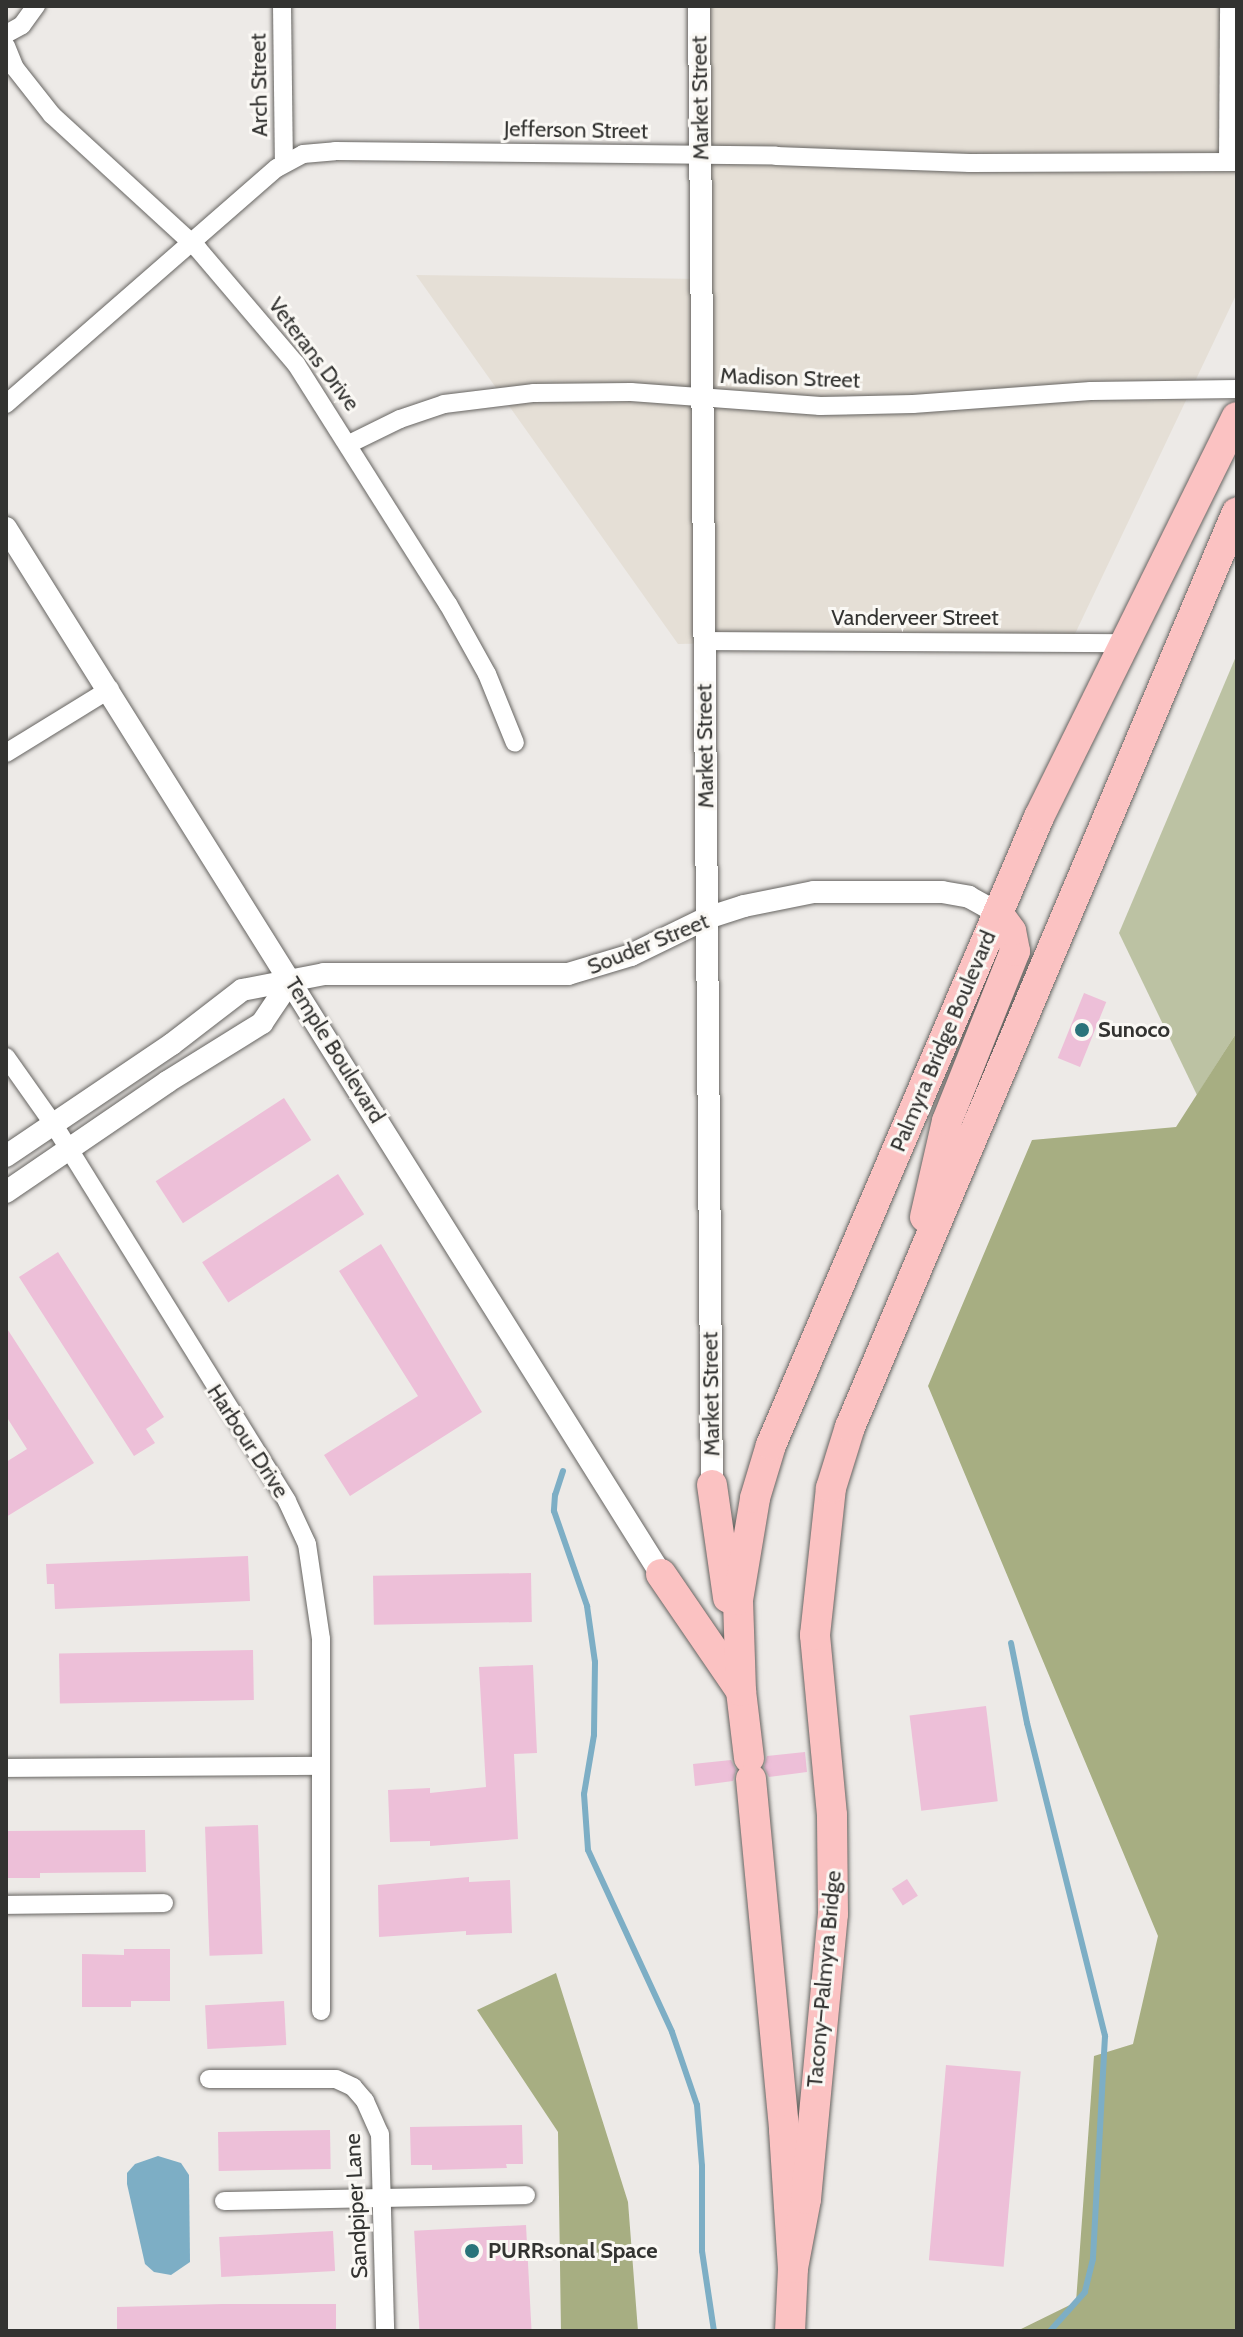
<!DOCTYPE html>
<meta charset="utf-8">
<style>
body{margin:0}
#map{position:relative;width:1243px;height:2337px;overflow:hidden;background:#edeae7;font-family:Cabin,sans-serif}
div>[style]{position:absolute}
.built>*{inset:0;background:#e5dfd6}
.green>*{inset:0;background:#bcc2a3}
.forest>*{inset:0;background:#a7ae82}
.water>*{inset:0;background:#7daec5}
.stream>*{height:6px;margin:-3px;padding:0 3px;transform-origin:3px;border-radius:3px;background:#7daec5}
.building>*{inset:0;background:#edbfd8;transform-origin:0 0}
.roads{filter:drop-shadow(0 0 2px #666461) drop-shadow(0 0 2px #666461)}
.minor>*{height:18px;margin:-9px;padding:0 9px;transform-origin:9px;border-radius:9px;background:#fff}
.tertiary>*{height:22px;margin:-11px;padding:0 11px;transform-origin:11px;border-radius:11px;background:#fff}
.trunk>*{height:30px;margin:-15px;padding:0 15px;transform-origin:15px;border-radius:15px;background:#fbc2c2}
.dots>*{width:22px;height:22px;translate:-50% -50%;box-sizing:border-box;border:4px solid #faf8f4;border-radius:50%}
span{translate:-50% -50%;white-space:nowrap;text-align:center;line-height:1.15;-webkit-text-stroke:6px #faf8f4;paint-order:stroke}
.street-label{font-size:22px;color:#333331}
.poi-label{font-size:22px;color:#333331;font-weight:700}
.left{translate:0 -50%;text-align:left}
.frame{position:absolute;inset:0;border:8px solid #333331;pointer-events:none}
</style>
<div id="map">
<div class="built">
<div style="clip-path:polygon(699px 6px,1237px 6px,1237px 293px,1074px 636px,678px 644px,416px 275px,701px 279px)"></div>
</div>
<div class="green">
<div style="clip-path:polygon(1237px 654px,1237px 1032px,1197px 1095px,1119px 933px)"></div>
</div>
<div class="forest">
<div style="clip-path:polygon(1237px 1032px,1237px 2331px,1017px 2331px,1076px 2302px,1094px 2056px,1133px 2044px,1158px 1936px,928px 1386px,1032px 1140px,1176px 1127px)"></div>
<div style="clip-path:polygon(556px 1973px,628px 2202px,638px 2331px,561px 2331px,558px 2132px,477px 2010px)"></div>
</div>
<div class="water">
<div style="clip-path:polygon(158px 2156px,181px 2163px,189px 2175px,190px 2262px,171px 2275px,154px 2272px,145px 2264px,127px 2184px,127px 2173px,135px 2164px)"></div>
</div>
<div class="stream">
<div style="left:563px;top:1471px;width:25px;rotate:108deg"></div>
<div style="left:555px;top:1495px;width:16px;rotate:94deg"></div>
<div style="left:554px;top:1511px;width:101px;rotate:70.8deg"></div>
<div style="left:587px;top:1606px;width:57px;rotate:81.9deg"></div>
<div style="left:595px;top:1662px;width:73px;rotate:90.8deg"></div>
<div style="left:594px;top:1735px;width:60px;rotate:99.6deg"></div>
<div style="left:584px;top:1794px;width:56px;rotate:85.9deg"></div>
<div style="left:588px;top:1850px;width:200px;rotate:65.2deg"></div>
<div style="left:672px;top:2032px;width:77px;rotate:71.1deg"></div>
<div style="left:697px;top:2105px;width:61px;rotate:85.3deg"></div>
<div style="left:702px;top:2166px;width:85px;rotate:90deg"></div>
<div style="left:702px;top:2251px;width:81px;rotate:81.5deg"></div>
<div style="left:1011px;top:1643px;width:82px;rotate:78.7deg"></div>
<div style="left:1027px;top:1723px;width:323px;rotate:76deg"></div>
<div style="left:1105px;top:2036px;width:223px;rotate:93.1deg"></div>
<div style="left:1093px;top:2259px;width:34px;rotate:104deg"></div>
<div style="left:1085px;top:2292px;width:52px;rotate:131.9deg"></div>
</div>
<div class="building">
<div style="left:1084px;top:993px;width:24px;height:70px;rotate:22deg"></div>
<div style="left:284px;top:1098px;width:50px;height:153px;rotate:57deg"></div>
<div style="left:338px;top:1174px;width:48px;height:162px;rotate:57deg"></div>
<div style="clip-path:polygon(381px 1244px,482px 1412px,350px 1496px,324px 1455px,418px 1396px,339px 1271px)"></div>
<div style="clip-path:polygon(58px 1252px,164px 1417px,146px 1429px,155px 1443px,134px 1456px,19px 1277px)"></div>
<div style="clip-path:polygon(6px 1327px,94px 1463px,6px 1517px,6px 1462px,27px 1449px,6px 1416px)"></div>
<div style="clip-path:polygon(248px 1556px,250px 1601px,55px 1609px,54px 1584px,47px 1584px,46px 1564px)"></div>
<div style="left:531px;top:1573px;width:49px;height:158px;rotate:89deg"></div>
<div style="left:253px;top:1650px;width:50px;height:194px;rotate:89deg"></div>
<div style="clip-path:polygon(533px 1665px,537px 1753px,514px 1754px,518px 1839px,430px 1846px,430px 1841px,390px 1842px,388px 1790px,430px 1788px,430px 1793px,486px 1787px,479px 1667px)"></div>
<div style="left:986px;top:1706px;width:96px;height:77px;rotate:83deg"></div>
<div style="clip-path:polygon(805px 1752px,807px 1772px,769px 1777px,764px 1767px,767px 1756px)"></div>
<div style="clip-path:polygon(731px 1760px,736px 1770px,733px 1781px,695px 1786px,693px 1764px)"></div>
<div style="left:258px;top:1825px;width:129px;height:53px;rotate:88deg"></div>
<div style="clip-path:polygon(145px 1830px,146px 1872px,40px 1873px,40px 1878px,6px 1878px,6px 1831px)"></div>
<div style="clip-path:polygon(469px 1877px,469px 1882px,510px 1880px,512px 1933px,466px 1935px,466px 1931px,379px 1937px,378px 1885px)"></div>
<div style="left:907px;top:1879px;width:20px;height:18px;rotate:57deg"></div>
<div style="clip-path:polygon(124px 1949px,170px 1949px,170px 2001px,131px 2001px,131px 2007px,82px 2007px,82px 1954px,124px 1955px)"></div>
<div style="left:284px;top:2001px;width:44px;height:79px;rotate:87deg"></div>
<div style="left:946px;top:2065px;width:75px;height:196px;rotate:5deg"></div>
<div style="clip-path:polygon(522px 2125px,523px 2164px,506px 2164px,507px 2168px,432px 2170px,432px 2165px,411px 2165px,410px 2127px)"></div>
<div style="left:330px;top:2130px;width:39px;height:112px;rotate:89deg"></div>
<div style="left:526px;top:2225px;width:106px;height:112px;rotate:87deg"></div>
<div style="left:333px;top:2231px;width:40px;height:114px;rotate:87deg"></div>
<div style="clip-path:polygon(222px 2304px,336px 2304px,336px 2331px,117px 2331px,117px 2307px)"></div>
</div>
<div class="roads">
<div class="minor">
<div style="left:282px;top:6px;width:157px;rotate:89.3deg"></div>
<div style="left:6px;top:34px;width:18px;rotate:-29deg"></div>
<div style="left:22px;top:25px;width:24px;rotate:-54deg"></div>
<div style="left:6px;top:46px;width:24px;rotate:68deg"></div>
<div style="left:15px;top:68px;width:60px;rotate:51.8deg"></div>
<div style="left:52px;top:115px;width:198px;rotate:42.5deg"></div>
<div style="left:198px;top:249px;width:151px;rotate:49.6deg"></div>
<div style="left:296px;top:364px;width:284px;rotate:57.7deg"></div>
<div style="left:448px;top:604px;width:80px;rotate:60.9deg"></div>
<div style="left:487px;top:674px;width:74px;rotate:67.9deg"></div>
<div style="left:1228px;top:161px;width:155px;rotate:-89.6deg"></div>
<div style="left:6px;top:404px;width:359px;rotate:-41.1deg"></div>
<div style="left:277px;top:168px;width:30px;rotate:-28deg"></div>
<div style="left:303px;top:154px;width:32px;rotate:-5deg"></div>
<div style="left:335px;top:151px;width:441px;rotate:0.6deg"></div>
<div style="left:776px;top:156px;width:194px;rotate:2.1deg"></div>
<div style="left:970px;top:163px;width:267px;rotate:-0.2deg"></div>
<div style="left:349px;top:444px;width:57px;rotate:-26.1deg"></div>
<div style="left:400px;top:419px;width:46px;rotate:-18.8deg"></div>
<div style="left:444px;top:404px;width:91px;rotate:-7deg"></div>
<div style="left:534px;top:393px;width:97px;rotate:-0.6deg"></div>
<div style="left:631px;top:392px;width:190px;rotate:4.2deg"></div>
<div style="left:820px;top:406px;width:93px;rotate:-1.2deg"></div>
<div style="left:913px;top:404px;width:178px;rotate:-4.2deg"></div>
<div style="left:1091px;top:391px;width:146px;rotate:-0.8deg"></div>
<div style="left:704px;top:641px;width:420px;rotate:0.3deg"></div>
<div style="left:6px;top:753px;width:122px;rotate:-31.6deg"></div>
<div style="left:6px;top:1057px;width:83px;rotate:54.8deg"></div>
<div style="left:54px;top:1125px;width:442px;rotate:58.2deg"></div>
<div style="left:287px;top:1501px;width:47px;rotate:65.1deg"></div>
<div style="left:307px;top:1544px;width:96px;rotate:81.6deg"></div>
<div style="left:321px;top:1639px;width:372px;rotate:90deg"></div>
<div style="left:6px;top:1768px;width:315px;rotate:-0.4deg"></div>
<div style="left:6px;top:1905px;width:158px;rotate:-0.7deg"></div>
<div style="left:209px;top:2079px;width:127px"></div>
<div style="left:336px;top:2079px;width:19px;rotate:25deg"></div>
<div style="left:353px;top:2087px;width:18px;rotate:49deg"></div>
<div style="left:365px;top:2101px;width:36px;rotate:66deg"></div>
<div style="left:380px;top:2134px;width:197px;rotate:88.5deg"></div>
<div style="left:224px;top:2201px;width:302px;rotate:-1.1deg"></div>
</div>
<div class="tertiary">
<div style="left:699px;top:6px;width:1479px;rotate:89.5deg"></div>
<div style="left:6px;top:528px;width:1234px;rotate:57.95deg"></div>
<div style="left:6px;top:1156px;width:200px;rotate:-34deg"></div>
<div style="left:172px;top:1044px;width:88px;rotate:-37.6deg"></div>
<div style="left:242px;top:990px;width:84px;rotate:-11deg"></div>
<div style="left:324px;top:974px;width:244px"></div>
<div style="left:568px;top:974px;width:66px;rotate:-16.8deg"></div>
<div style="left:631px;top:955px;width:85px;rotate:-26deg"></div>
<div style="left:707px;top:918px;width:39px;rotate:-18deg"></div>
<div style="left:744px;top:906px;width:71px;rotate:-11.3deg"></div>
<div style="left:814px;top:892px;width:128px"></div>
<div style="left:942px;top:892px;width:27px;rotate:10deg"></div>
<div style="left:969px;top:897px;width:33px;rotate:29deg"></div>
<div style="left:6px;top:1192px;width:195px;rotate:-34.3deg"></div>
<div style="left:167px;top:1082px;width:112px;rotate:-31.8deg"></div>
<div style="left:262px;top:1023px;width:52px;rotate:-56deg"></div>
</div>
<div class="trunk">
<div style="left:925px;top:1217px;width:98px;rotate:-77.1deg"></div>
<div style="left:947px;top:1121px;width:183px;rotate:-68.2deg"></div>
<div style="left:1015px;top:951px;width:20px;rotate:-101deg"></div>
<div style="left:1011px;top:931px;width:22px;rotate:-126deg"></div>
<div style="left:712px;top:1485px;width:114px;rotate:81.9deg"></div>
<div style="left:661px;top:1574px;width:142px;rotate:55.6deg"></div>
<div style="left:749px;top:1758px;width:67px;rotate:-96.8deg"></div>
<div style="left:741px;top:1691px;width:91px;rotate:-91.9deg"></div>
<div style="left:738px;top:1600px;width:103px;rotate:-80.5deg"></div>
<div style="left:755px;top:1498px;width:55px;rotate:-73.2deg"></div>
<div style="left:771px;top:1445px;width:683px;rotate:-66.89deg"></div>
<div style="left:1039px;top:817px;width:446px;rotate:-63.7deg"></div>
<div style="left:751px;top:1779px;width:353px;rotate:84.6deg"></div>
<div style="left:784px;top:2130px;width:138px;rotate:86.3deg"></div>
<div style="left:793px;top:2268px;width:63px;rotate:92.7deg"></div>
<div style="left:793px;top:2268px;width:70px;rotate:-79.3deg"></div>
<div style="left:806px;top:2199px;width:286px;rotate:-84.6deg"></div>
<div style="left:833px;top:1914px;width:99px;rotate:-90.6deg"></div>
<div style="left:832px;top:1815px;width:181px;rotate:-95.4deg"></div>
<div style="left:815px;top:1635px;width:148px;rotate:-83.8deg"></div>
<div style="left:831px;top:1488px;width:64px;rotate:-72.7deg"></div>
<div style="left:850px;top:1427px;width:993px;rotate:-67.07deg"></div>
</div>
</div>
<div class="dots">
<div style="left:1082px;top:1030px;background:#2a737a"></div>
<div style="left:472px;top:2251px;background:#2a737a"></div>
</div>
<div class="street-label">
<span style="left:259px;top:85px;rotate:-91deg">Arch Street</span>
<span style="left:700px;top:98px;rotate:-91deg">Market Street</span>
<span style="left:576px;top:130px;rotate:1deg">Jefferson Street</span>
<span style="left:314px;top:354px;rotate:53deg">Veterans Drive</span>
<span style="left:790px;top:378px;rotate:2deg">Madison Street</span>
<span style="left:915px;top:618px">Vanderveer Street</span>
<span style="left:705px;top:746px;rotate:-91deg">Market Street</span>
<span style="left:648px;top:944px;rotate:-22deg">Souder Street</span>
<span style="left:943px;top:1041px;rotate:-67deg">Palmyra Bridge Boulevard</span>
<span style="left:335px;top:1050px;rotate:58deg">Temple Boulevard</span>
<span style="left:711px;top:1394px;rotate:-91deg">Market Street</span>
<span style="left:248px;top:1441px;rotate:57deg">Harbour Drive</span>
<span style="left:824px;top:1979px;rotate:-85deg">Tacony–Palmyra Bridge</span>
<span style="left:356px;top:2206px;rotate:-93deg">Sandpiper Lane</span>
</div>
<div class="poi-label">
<span class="left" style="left:1098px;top:1030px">Sunoco</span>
<span class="left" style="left:488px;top:2251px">PURRsonal Space</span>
</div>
<div class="frame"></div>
</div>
